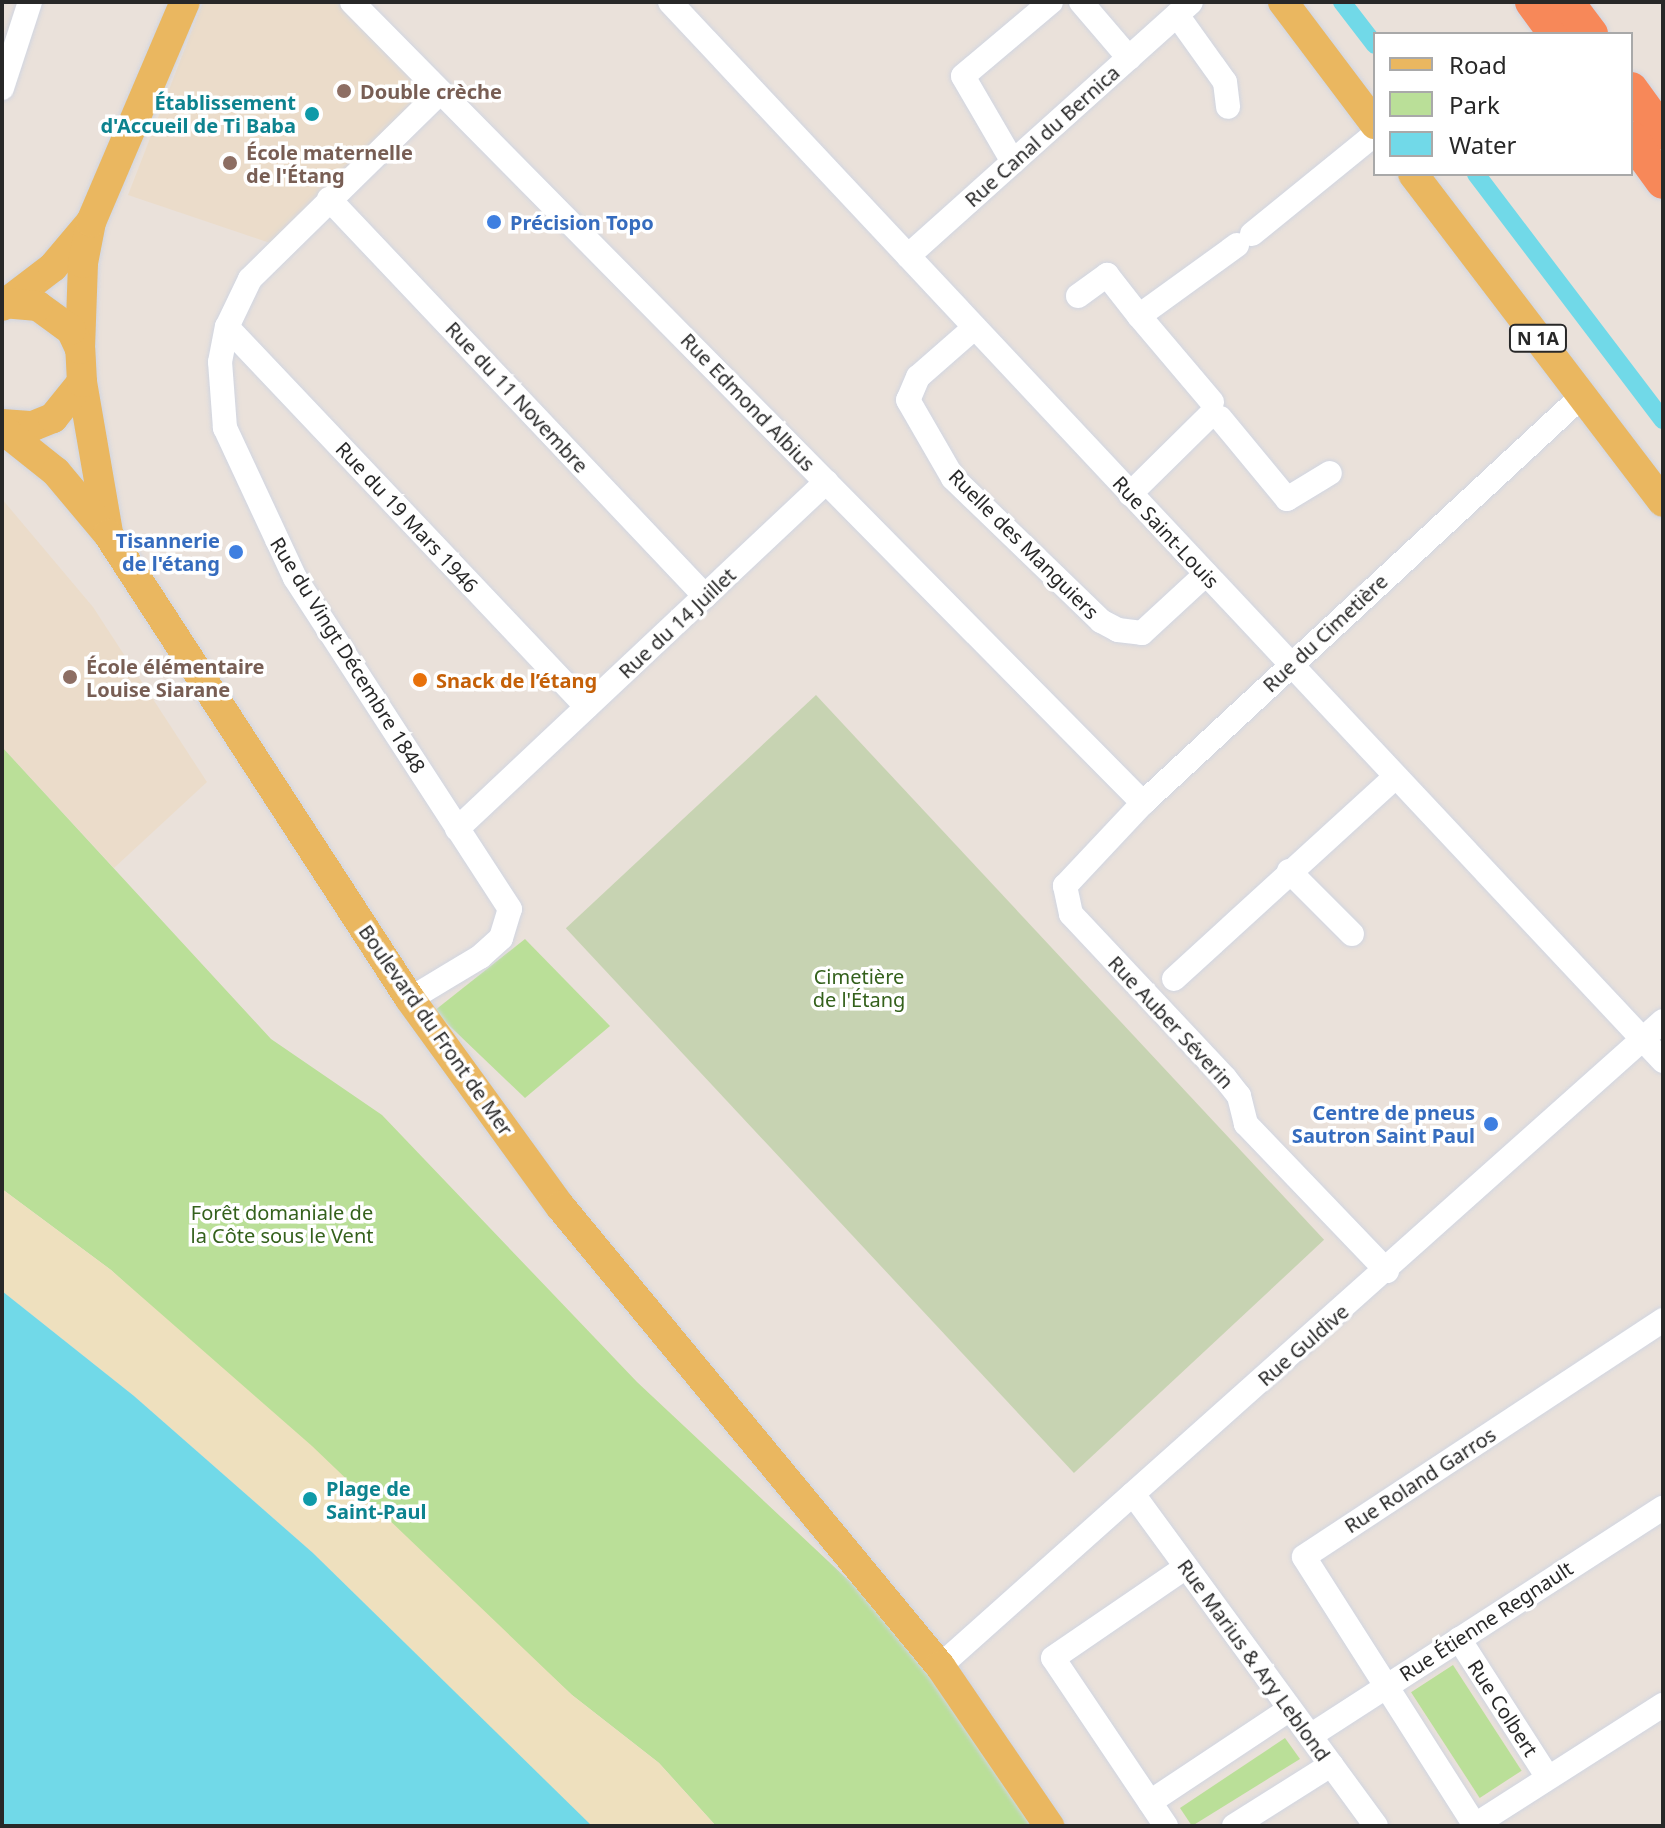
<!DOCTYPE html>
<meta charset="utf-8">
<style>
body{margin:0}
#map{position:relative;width:1665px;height:1828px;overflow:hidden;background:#eae1da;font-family:"Noto Sans",sans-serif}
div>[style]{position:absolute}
.education>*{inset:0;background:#ebdcca}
.green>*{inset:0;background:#badf98;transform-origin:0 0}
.sand>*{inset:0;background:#eee0be}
.cemetery>*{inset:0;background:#c7d3b2;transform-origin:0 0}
.water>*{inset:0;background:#71d9e8}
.canal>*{height:18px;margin:-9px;padding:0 9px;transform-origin:9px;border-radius:9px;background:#71d9e8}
.roads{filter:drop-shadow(0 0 2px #d0d5e1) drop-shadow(0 0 2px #d0d5e1)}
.minor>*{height:24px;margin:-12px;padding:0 12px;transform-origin:12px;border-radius:12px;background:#fff}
.major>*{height:30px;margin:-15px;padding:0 15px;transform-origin:15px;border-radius:15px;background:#eab760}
.highway>*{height:34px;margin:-17px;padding:0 17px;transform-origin:17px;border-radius:17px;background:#f78859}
.dots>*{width:22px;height:22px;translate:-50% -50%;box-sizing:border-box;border:4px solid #fff;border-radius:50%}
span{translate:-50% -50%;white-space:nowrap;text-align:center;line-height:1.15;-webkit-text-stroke:7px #fff;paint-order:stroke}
.shield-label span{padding:2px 6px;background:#fff;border:2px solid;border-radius:6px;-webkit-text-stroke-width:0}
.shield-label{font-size:18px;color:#282828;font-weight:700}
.education-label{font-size:20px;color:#785e54;font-weight:700}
.left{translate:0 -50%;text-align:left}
.culture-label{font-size:20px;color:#0d838f;font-weight:700}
.right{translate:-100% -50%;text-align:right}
.street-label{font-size:20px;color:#282828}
.shop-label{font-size:20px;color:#366cbe;font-weight:700}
.food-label{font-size:20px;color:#c56008;font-weight:700}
.park-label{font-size:20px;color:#34611c}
.frame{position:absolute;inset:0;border:4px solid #282828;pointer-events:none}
.legend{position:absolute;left:1373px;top:32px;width:260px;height:144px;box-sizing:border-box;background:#fff;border:2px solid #a9a9a9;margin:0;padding:10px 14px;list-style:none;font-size:24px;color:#282828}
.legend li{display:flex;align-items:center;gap:16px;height:40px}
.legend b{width:40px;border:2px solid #a9a9a9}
</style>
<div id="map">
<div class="education">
<div style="clip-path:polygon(203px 2px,342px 2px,427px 90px,270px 243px,128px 195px)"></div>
<div style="clip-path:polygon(2px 499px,93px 607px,207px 782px,114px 868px,2px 747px)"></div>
</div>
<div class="green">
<div style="clip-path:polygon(2px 747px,271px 1039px,382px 1115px,637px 1382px,940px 1666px,1049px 1826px,716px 1826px,659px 1763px,572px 1695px,111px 1270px,2px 1189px)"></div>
<div style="clip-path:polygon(525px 939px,610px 1026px,525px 1098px,434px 1011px)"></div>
<div style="left:1453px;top:1665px;width:126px;height:50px;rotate:57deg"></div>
<div style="clip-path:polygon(1285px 1738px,1300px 1759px,1192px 1826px,1180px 1808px)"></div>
</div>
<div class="sand">
<div style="clip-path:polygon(2px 1189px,111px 1270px,312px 1446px,572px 1695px,659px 1763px,716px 1826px,591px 1826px,313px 1553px,134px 1396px,2px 1291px)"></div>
</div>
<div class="cemetery">
<div style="left:816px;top:695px;width:745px;height:342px;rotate:47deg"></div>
</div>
<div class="water">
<div style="clip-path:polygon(2px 1291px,134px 1396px,313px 1553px,592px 1826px,2px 1826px)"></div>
</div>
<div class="canal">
<div style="left:1342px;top:2px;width:54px;rotate:52.5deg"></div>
<div style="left:1476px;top:174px;width:309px;rotate:52.8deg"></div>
</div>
<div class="roads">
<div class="minor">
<div style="left:352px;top:2px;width:1126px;rotate:45.36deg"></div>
<div style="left:670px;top:2px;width:1452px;rotate:46.84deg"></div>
<div style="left:1081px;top:2px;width:74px;rotate:49.4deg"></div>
<div style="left:1177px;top:15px;width:82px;rotate:54.4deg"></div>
<div style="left:1225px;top:82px;width:25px;rotate:83deg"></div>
<div style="left:2px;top:88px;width:90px;rotate:-72deg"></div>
<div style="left:1013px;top:162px;width:99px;rotate:-120.2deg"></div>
<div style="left:963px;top:76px;width:115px;rotate:-40.1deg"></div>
<div style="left:329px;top:199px;width:547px;rotate:46.56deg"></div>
<div style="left:1252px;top:234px;width:159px;rotate:-39.1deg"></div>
<div style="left:908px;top:256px;width:380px;rotate:-41.9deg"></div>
<div style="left:1078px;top:296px;width:36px;rotate:-36deg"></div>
<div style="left:1107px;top:275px;width:52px;rotate:52deg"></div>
<div style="left:227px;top:327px;width:523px;rotate:46.55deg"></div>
<div style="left:974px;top:328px;width:74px;rotate:138.8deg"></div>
<div style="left:918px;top:377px;width:25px;rotate:113deg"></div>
<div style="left:908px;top:400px;width:90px;rotate:60deg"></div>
<div style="left:953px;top:478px;width:206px;rotate:44deg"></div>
<div style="left:1101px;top:621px;width:19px;rotate:28deg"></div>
<div style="left:1118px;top:630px;width:24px;rotate:7deg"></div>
<div style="left:1142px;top:633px;width:87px;rotate:-42.7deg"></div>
<div style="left:1212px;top:402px;width:113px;rotate:-130.3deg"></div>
<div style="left:1139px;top:316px;width:121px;rotate:-35.9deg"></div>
<div style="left:1220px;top:418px;width:105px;rotate:50.4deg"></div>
<div style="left:1287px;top:499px;width:50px;rotate:-31.2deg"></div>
<div style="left:1130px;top:494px;width:112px;rotate:-44.6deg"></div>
<div style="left:457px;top:829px;width:507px;rotate:-43.24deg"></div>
<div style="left:1289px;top:871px;width:89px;rotate:45deg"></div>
<div style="left:1174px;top:979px;width:299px;rotate:-42.4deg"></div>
<div style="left:410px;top:999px;width:82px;rotate:-31deg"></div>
<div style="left:480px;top:957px;width:28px;rotate:-42deg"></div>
<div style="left:501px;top:938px;width:30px;rotate:-73deg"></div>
<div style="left:510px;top:909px;width:395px;rotate:-123deg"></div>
<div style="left:295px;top:578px;width:166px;rotate:-115deg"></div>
<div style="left:225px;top:428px;width:66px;rotate:-94.3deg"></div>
<div style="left:220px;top:362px;width:36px;rotate:-79deg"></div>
<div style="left:227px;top:327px;width:53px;rotate:-64.4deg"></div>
<div style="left:250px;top:279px;width:267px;rotate:-44.5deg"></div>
<div style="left:1387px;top:1271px;width:204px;rotate:-133.8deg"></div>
<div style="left:1246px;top:1124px;width:29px;rotate:-104deg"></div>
<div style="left:1239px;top:1096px;width:23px;rotate:-128deg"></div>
<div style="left:1225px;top:1078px;width:225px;rotate:-133.2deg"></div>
<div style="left:1071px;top:914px;width:29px;rotate:-102deg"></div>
<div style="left:1065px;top:886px;width:114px;rotate:-46.8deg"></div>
<div style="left:1143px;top:803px;width:599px;rotate:-42.83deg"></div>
<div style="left:1663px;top:1320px;width:430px;rotate:146.6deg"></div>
<div style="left:1304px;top:1557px;width:318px;rotate:57.5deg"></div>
<div style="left:1475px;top:1825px;width:223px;rotate:-32.6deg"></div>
<div style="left:1133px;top:1494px;width:411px;rotate:53.8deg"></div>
<div style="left:1459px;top:1639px;width:163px;rotate:57.3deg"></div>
<div style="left:940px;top:1666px;width:969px;rotate:-41.74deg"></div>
<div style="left:1310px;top:1736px;width:420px;rotate:-32.9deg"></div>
<div style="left:1150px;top:1802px;width:168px;rotate:-33.6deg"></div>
<div style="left:1166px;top:1826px;width:202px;rotate:-123.9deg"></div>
<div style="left:1053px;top:1658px;width:161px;rotate:-34.4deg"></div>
<div style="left:1234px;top:1826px;width:115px;rotate:-32.2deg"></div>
</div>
<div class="major">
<div style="left:1283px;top:2px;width:153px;rotate:53deg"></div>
<div style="left:1413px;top:174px;width:412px;rotate:52.7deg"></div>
<div style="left:2px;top:306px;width:64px;rotate:-37.4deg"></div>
<div style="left:53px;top:267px;width:57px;rotate:-49.9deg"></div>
<div style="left:80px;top:349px;width:86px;rotate:-88deg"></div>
<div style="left:83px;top:263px;width:42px;rotate:-79deg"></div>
<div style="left:91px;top:222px;width:239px;rotate:-66.9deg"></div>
<div style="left:82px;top:382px;width:152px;rotate:80.2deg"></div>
<div style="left:2px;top:424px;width:31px;rotate:4deg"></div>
<div style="left:33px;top:426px;width:22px;rotate:-22deg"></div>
<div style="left:53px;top:418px;width:46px;rotate:-51.1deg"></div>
<div style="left:82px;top:382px;width:33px;rotate:-93deg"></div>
<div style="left:80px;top:349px;width:21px;rotate:-115deg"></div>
<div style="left:71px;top:330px;width:41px;rotate:-144deg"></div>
<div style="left:38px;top:306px;width:32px;rotate:-175deg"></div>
<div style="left:2px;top:429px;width:69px;rotate:38.5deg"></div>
<div style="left:56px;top:472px;width:81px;rotate:50deg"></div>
<div style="left:108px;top:534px;width:554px;rotate:57deg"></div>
<div style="left:410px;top:999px;width:256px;rotate:54.1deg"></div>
<div style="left:560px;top:1206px;width:597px;rotate:50.44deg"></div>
<div style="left:940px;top:1666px;width:194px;rotate:55.7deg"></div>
</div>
<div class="highway">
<div style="left:1532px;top:2px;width:39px;rotate:54deg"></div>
<div style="left:1567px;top:2px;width:40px;rotate:53deg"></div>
<div style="left:1631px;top:89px;width:54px;rotate:54deg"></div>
<div style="left:1631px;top:138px;width:54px;rotate:54deg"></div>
</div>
</div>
<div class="dots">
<div style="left:344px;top:91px;background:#8d6e63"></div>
<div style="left:312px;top:114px;background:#0f9aa8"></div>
<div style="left:230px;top:163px;background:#8d6e63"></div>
<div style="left:494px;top:222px;background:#3f7fe0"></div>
<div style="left:236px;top:552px;background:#3f7fe0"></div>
<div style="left:70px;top:677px;background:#8d6e63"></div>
<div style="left:420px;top:680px;background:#e8710a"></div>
<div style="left:1491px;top:1124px;background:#3f7fe0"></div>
<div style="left:310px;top:1499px;background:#0f9aa8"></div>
</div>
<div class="shield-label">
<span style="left:1538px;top:338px">N 1A</span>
</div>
<div class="education-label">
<span class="left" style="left:360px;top:91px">Double crèche</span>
<span class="left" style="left:246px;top:164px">École maternelle<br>de l'Étang</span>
<span class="left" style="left:86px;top:678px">École élémentaire<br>Louise Siarane</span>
</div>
<div class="culture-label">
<span class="right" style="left:296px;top:114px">Établissement<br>d'Accueil de Ti Baba</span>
<span class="left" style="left:326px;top:1500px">Plage de<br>Saint-Paul</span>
</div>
<div class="street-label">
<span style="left:1042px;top:136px;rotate:-42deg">Rue Canal du Bernica</span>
<span style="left:517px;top:397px;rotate:47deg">Rue du 11 Novembre</span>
<span style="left:748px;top:402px;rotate:46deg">Rue Edmond Albius</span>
<span style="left:407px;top:517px;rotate:47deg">Rue du 19 Mars 1946</span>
<span style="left:1166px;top:532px;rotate:47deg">Rue Saint-Louis</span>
<span style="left:1024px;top:544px;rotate:45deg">Ruelle des Manguiers</span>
<span style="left:677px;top:623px;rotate:-43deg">Rue du 14 Juillet</span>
<span style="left:1325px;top:633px;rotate:-43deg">Rue du Cimetière</span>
<span style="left:348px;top:655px;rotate:58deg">Rue du Vingt Décembre 1848</span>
<span style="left:1171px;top:1022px;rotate:47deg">Rue Auber Séverin</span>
<span style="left:436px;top:1030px;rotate:55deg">Boulevard du Front de Mer</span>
<span style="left:1303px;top:1345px;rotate:-41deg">Rue Guldive</span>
<span style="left:1420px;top:1480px;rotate:-33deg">Rue Roland Garros</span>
<span style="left:1486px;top:1621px;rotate:-33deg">Rue Étienne Regnault</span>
<span style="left:1254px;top:1660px;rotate:54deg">Rue Marius &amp; Ary Leblond</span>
<span style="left:1503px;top:1708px;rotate:57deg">Rue Colbert</span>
</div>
<div class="shop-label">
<span class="left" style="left:510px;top:222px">Précision Topo</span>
<span class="right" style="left:220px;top:552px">Tisannerie<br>de l'étang</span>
<span class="right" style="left:1475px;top:1124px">Centre de pneus<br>Sautron Saint Paul</span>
</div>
<div class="food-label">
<span class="left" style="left:436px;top:680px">Snack de l’étang</span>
</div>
<div class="park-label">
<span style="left:859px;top:988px">Cimetière<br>de l'Étang</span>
<span style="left:282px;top:1224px">Forêt domaniale de<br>la Côte sous le Vent</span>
</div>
<div class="frame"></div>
<ul class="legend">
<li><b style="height:10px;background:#eab760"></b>Road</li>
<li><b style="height:22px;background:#badf98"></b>Park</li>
<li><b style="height:22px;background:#71d9e8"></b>Water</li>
</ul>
</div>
